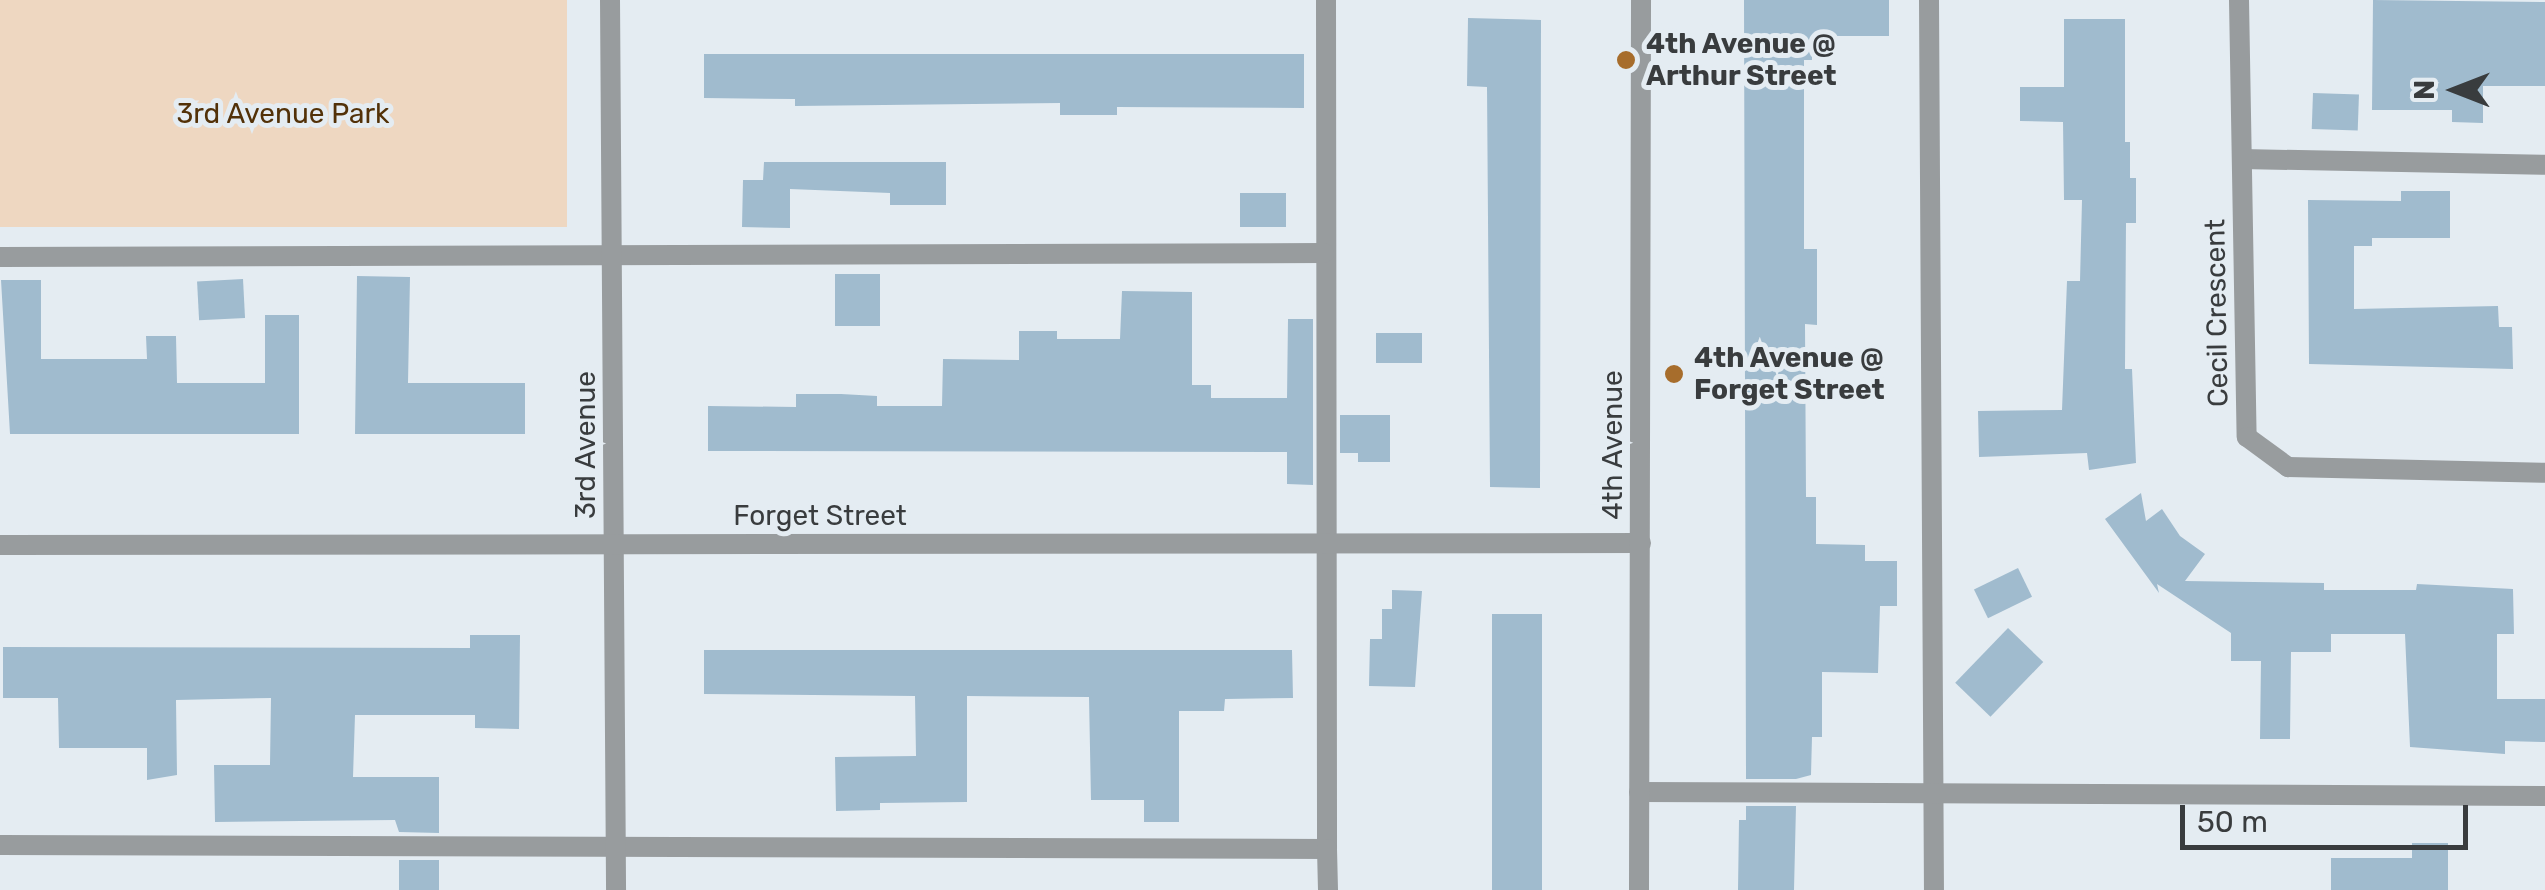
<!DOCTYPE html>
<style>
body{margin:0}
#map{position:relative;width:2545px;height:890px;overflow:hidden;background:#e4ecf2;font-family:Rubik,sans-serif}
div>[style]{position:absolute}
.green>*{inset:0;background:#eed7c1;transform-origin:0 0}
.building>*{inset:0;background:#a0bbce;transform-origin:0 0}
.service>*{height:20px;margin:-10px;padding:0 10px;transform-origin:10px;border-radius:10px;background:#989c9e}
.minor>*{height:20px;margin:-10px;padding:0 10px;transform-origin:10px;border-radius:10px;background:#989c9e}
.tertiary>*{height:20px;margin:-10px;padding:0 10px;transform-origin:10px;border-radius:10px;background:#989c9e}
.dots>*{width:28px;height:28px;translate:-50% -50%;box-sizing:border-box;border:5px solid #e4ecf2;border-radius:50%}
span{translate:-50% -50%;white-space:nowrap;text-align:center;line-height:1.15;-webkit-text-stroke:10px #e4ecf2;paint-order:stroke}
.poi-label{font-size:28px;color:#393c3e;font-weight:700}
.left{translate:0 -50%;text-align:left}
.park-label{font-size:28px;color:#523108}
.street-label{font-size:28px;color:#393c3e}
.north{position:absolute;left:2405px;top:40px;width:100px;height:100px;-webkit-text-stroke:8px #e4ecf2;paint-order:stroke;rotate:270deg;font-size:28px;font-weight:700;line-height:40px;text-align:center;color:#393c3e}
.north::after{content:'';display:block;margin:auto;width:35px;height:45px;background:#393c3e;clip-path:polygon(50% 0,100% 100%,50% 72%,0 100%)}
.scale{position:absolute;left:2180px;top:805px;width:288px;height:45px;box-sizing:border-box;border:5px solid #393c3e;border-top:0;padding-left:12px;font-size:30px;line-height:35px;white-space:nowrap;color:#393c3e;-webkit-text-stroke:8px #e4ecf2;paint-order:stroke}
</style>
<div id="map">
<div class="green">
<div style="left:0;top:0;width:567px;height:227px"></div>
</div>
<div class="building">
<div style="clip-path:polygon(1744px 0,1889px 0,1889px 36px,1812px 36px,1812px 60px,1804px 60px,1804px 249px,1817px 249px,1817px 325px,1805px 324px,1806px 497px,1816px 497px,1816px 544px,1865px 545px,1865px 561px,1897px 561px,1897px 606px,1880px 606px,1878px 673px,1822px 672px,1822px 737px,1812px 737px,1811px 775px,1796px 779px,1746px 779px)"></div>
<div style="clip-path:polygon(2373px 0,2545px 2px,2545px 86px,2483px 86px,2483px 123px,2452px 122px,2452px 110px,2372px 110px)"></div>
<div style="clip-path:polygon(1468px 18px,1541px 20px,1540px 488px,1490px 487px,1487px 87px,1467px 86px)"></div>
<div style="clip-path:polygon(2064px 19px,2125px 19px,2125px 142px,2130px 142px,2130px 178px,2136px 178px,2136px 223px,2126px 223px,2125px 369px,2132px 369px,2136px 463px,2089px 470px,2087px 453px,1979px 457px,1978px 411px,2062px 410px,2067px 281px,2080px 281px,2082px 200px,2064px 200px,2063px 122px,2020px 121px,2020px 87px,2064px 87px)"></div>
<div style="clip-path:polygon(704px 54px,1304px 54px,1304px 108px,1117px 107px,1117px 115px,1060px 115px,1060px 103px,795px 106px,795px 99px,704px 98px)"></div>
<div style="left:2313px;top:93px;width:46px;height:36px;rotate:2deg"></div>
<div style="clip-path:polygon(764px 162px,946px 162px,946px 205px,890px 205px,890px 193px,790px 189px,790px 228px,742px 227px,743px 180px,763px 180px)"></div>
<div style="clip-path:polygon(2401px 191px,2450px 191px,2450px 238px,2372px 238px,2372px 246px,2354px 246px,2354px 309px,2498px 306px,2499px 327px,2512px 327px,2513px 369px,2309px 364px,2308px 200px,2401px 201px)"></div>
<div style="left:1240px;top:193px;width:46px;height:34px"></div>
<div style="left:835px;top:274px;width:45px;height:52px"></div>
<div style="clip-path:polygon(357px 276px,410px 277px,408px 383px,525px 383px,525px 434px,355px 434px)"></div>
<div style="left:243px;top:279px;width:39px;height:46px;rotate:87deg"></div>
<div style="clip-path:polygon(1px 280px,41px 280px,41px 359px,147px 359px,146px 336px,176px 336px,177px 383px,265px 383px,265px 315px,299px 315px,299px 434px,10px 434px)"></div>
<div style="clip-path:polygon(1122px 291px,1192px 292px,1192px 385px,1211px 385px,1211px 398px,1287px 398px,1288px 319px,1313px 319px,1313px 485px,1287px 484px,1287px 452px,708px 451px,708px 406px,796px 407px,796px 394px,841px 394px,877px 396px,877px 406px,942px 406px,943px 359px,1019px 360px,1019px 331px,1057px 331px,1057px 339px,1120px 339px)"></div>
<div style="left:1376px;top:333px;width:46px;height:30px"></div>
<div style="clip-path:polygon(1340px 415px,1390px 415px,1390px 462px,1358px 462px,1358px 453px,1340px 453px)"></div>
<div style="clip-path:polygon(2141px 493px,2146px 521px,2162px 509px,2180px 536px,2205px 554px,2185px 581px,2324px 583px,2324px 590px,2416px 590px,2417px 584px,2513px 589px,2514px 634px,2497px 634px,2497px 699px,2545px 699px,2545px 742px,2505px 741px,2505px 754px,2410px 747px,2405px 634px,2331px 634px,2331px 652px,2291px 652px,2290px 739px,2260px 739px,2261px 661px,2231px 661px,2231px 633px,2157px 584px,2159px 593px,2105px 519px)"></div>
<div style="left:2018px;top:568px;width:32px;height:49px;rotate:64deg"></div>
<div style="clip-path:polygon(1392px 590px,1422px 591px,1415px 687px,1369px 686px,1370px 639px,1382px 639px,1382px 609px,1392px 609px)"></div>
<div style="left:1492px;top:614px;width:50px;height:276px"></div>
<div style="left:2008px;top:628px;width:49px;height:76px;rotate:44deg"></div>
<div style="clip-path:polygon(470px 635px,520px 635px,519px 729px,475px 728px,475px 715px,355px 715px,353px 777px,439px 777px,439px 833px,399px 832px,395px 820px,215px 822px,214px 765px,270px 765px,271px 698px,176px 700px,177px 775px,147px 780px,147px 748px,59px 748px,58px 698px,3px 698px,3px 647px,470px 648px)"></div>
<div style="clip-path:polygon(704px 650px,1292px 650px,1293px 698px,1225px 699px,1224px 711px,1179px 711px,1179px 822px,1144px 822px,1144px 800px,1091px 800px,1089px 697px,967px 696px,967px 802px,880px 803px,880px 810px,836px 811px,835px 757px,916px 756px,915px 696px,704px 694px)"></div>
<div style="clip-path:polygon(1746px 806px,1796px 806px,1794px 890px,1738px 890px,1739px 820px,1746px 820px)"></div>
<div style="clip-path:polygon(2412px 843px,2448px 843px,2448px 890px,2331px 890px,2331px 858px,2412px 858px)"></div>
<div style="left:399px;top:860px;width:40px;height:30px"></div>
</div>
<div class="service">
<div style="left:1326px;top:0;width:849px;rotate:89.93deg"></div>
<div style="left:1929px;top:0;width:890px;rotate:89.68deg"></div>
<div style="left:2242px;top:159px;width:303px;rotate:1.1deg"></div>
<div style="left:0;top:257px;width:1324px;rotate:-0.17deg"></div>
<div style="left:1639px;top:792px;width:906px;rotate:0.25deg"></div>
<div style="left:0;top:845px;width:1327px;rotate:0.17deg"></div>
<div style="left:1327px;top:849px;width:41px;rotate:88.6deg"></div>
</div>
<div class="minor">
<div style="left:610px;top:0;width:890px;rotate:89.61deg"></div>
<div style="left:2239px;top:0;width:437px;rotate:89deg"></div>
<div style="left:2247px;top:437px;width:51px;rotate:36.2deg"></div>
<div style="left:2288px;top:467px;width:257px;rotate:1.3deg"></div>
<div style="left:0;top:545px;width:1641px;rotate:-0.07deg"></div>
</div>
<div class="tertiary">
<div style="left:1639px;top:890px;width:890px;rotate:-89.87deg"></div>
</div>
<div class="dots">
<div style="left:1626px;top:60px;background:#a76d2c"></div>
<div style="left:1674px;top:374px;background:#a76d2c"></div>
</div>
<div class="poi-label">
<span class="left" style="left:1646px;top:60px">4th Avenue @<br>Arthur Street</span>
<span class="left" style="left:1694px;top:374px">4th Avenue @<br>Forget Street</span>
</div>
<div class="park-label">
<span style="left:283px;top:114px">3rd Avenue Park</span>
</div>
<div class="street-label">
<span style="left:2217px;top:313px;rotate:-91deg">Cecil Crescent</span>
<span style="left:586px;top:445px;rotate:-90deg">3rd Avenue</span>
<span style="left:1613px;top:445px;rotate:-90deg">4th Avenue</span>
<span style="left:820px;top:516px">Forget Street</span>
</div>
<div class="north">N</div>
<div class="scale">50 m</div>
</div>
